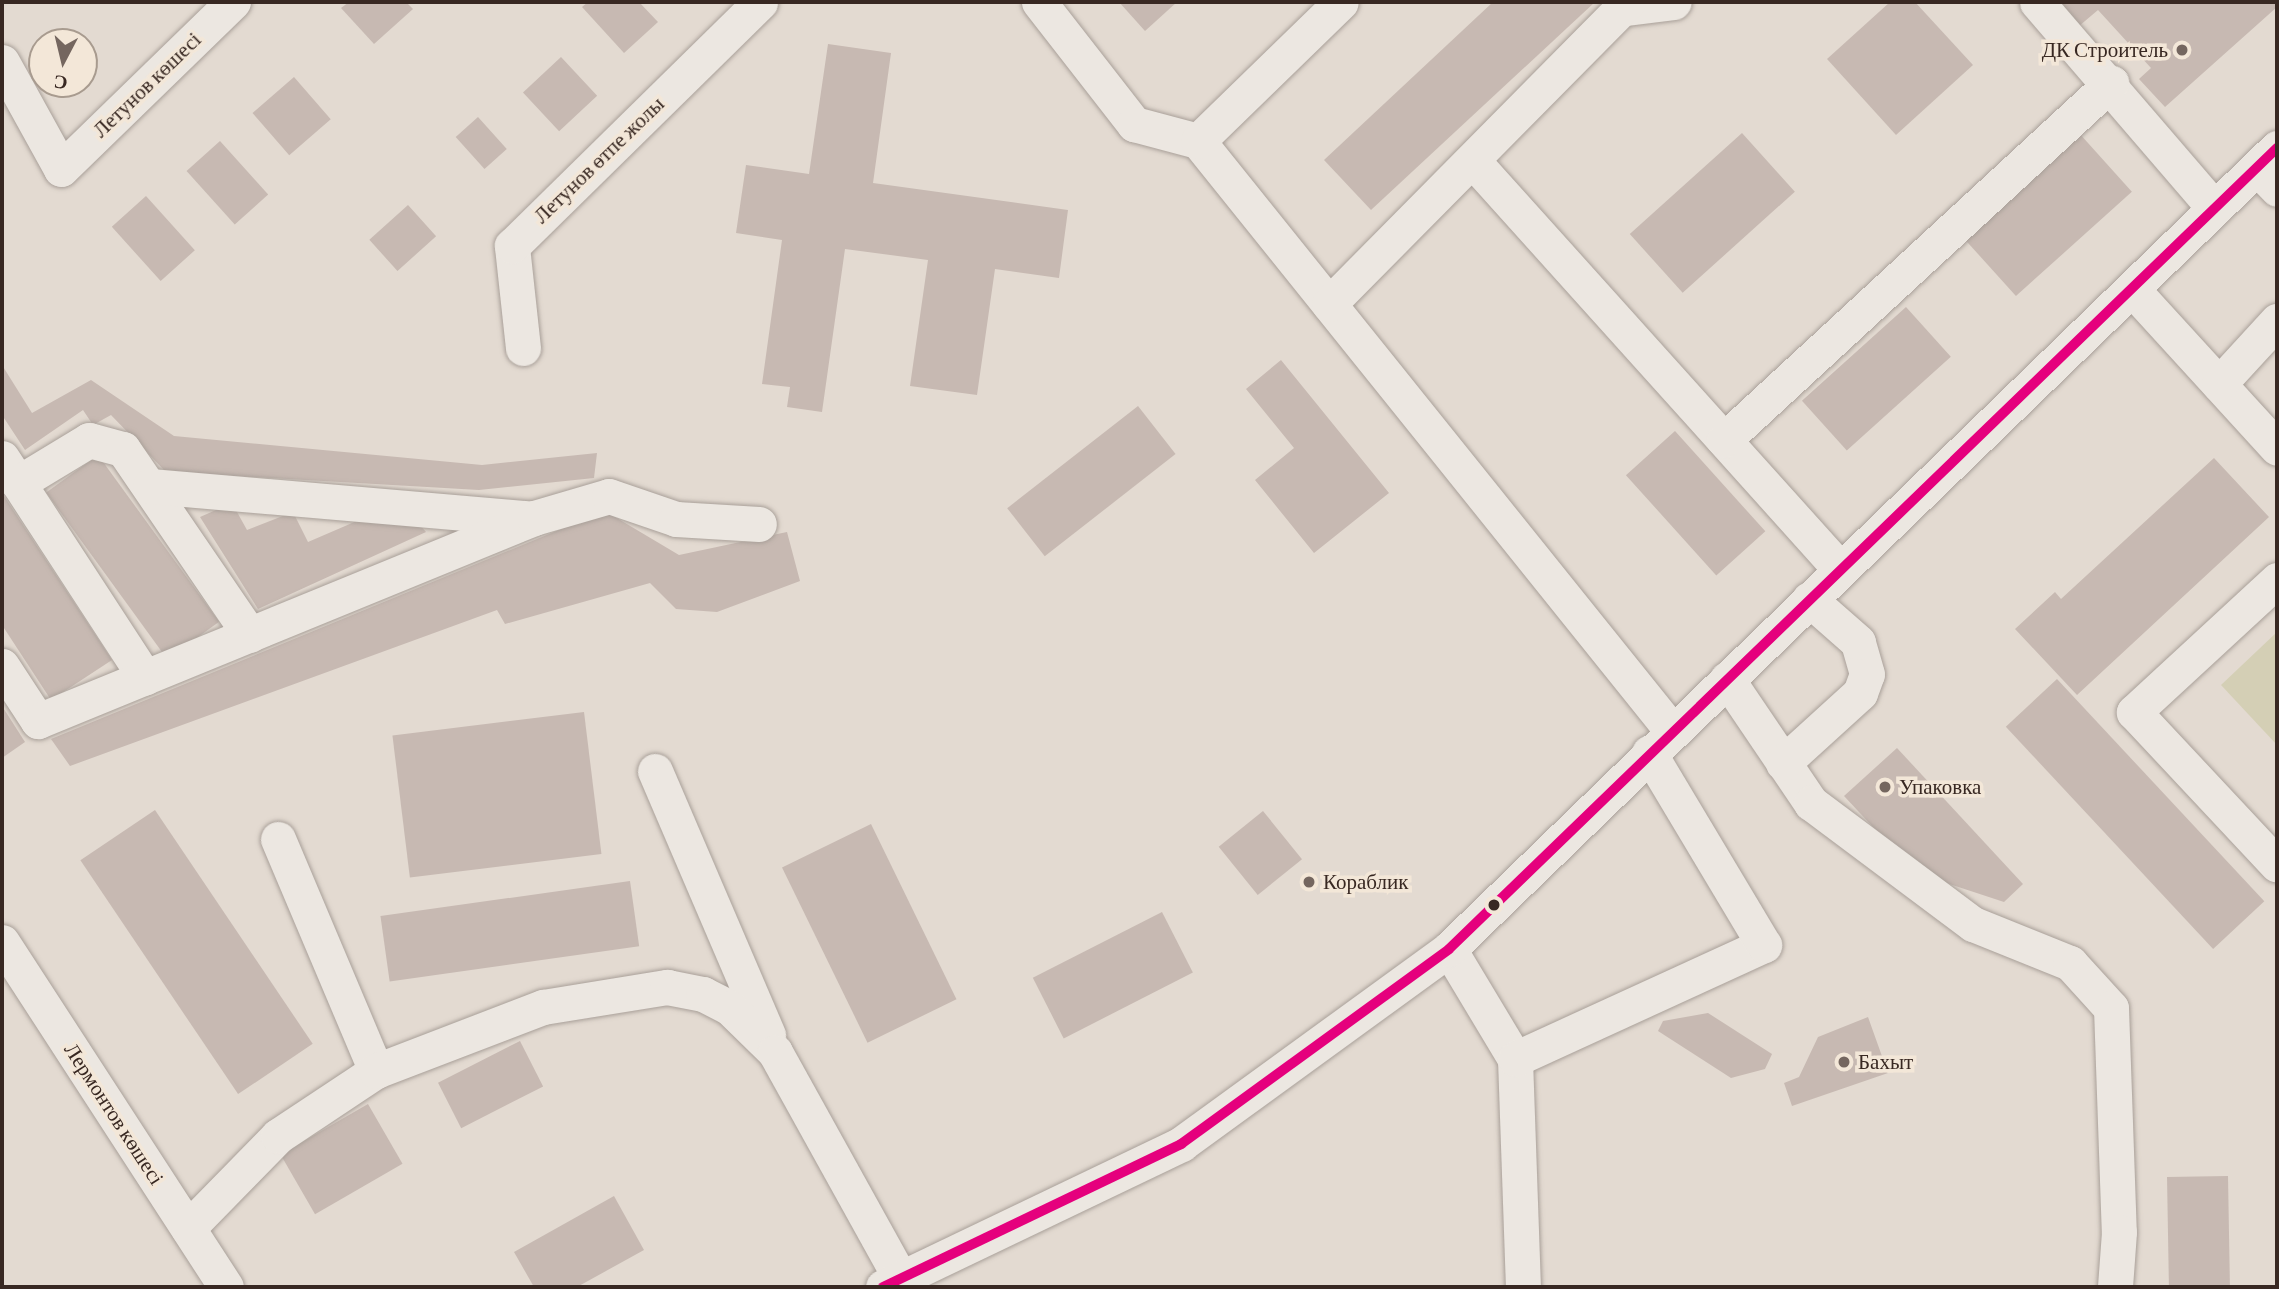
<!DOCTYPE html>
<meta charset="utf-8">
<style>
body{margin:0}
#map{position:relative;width:2279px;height:1289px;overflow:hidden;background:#e3dad1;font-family:"Crimson Pro",serif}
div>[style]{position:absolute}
.green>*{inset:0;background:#d4cfb5}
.building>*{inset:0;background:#c7b9b2;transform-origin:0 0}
.roads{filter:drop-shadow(0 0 2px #a9a099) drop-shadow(0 0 2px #a9a099)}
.minor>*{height:35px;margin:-17.5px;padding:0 17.5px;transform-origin:17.5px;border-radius:17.5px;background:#ece7e1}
.bus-1>*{height:10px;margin:-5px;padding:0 5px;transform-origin:5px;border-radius:5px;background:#e5007d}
.dots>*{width:19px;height:19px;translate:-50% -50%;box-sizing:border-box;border:4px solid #f3e7d8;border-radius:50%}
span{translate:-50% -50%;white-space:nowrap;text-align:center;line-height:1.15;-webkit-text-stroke:7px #f3e7d8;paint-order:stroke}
.poi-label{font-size:21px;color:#382822}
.right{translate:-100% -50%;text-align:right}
.left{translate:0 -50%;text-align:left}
.street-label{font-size:21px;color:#382822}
.frame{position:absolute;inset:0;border:4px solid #382822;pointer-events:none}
.north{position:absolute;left:28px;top:28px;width:70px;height:70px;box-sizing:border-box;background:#f3e7d8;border:2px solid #a89b8f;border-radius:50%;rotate:187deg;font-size:19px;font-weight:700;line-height:28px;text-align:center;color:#382822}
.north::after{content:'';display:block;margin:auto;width:24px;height:32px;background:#74665f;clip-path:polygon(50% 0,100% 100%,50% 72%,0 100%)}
</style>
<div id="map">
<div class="green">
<div style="clip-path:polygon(2277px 632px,2277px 745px,2221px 685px)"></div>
</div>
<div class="building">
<div style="clip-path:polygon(349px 2px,406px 2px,413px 9px,374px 44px,341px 8px)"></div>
<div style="clip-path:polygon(588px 2px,639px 2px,658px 22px,624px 53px,582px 7px)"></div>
<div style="clip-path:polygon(1119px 2px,1177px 2px,1145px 31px)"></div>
<div style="clip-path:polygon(1493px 2px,1595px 2px,1371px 210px,1324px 160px)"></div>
<div style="clip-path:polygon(1890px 2px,1915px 2px,1973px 65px,1896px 135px,1827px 59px)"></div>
<div style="clip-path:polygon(2045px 2px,2277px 2px,2277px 7px,2165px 107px,2139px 79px,2151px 68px,2098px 10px,2072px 32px)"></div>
<div style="clip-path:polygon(828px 44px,891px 53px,873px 183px,1068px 210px,1059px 278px,995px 269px,977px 395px,910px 386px,928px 260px,845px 249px,822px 412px,787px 407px,790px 387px,762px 384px,782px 240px,736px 233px,746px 165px,809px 174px)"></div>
<div style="left:561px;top:57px;width:53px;height:52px;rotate:47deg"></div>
<div style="left:294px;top:77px;width:56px;height:55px;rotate:49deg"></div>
<div style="left:478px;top:117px;width:43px;height:30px;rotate:48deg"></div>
<div style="left:1742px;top:133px;width:79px;height:151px;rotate:48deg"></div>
<div style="left:2079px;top:133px;width:79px;height:156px;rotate:48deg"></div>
<div style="left:220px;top:141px;width:72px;height:45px;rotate:48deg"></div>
<div style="left:146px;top:196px;width:73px;height:46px;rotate:48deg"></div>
<div style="left:408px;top:205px;width:42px;height:52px;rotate:48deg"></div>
<div style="left:1906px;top:307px;width:67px;height:140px;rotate:48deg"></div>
<div style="clip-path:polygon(1281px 360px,1389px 493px,1314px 553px,1255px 480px,1294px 448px,1246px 389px)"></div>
<div style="clip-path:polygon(2px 365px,32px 413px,91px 380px,174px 436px,482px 465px,597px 453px,594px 478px,479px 490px,166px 472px,111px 415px,93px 425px,83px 410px,25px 450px,2px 415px)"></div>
<div style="left:1138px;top:406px;width:61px;height:166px;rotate:52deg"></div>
<div style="left:1675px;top:431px;width:135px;height:66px;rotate:48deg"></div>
<div style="left:98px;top:455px;width:206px;height:64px;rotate:54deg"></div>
<div style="clip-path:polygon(2214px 458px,2269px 517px,2077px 695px,2015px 629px,2055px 592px,2061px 599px)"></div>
<div style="clip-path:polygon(2px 493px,112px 660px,51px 700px,2px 625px)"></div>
<div style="clip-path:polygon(232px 503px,247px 530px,293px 512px,308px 542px,373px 514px,413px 517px,426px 532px,258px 609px,200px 517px)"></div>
<div style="clip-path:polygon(605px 511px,679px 555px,787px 532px,800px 581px,717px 612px,676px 609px,650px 583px,505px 624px,497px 610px,70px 766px,51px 739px)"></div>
<div style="left:2057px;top:679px;width:304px;height:70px;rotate:47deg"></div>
<div style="clip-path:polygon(2px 706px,25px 742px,2px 758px)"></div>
<div style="left:584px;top:712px;width:143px;height:193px;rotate:83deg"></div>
<div style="clip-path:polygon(1897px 748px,2023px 884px,2004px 902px,1916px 873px,1844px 796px)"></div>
<div style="left:155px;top:810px;width:282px;height:90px;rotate:56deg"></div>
<div style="left:1263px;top:811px;width:62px;height:57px;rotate:51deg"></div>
<div style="left:871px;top:824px;width:195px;height:99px;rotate:64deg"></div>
<div style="left:630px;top:881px;width:66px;height:252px;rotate:82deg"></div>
<div style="left:1162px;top:912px;width:68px;height:145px;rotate:63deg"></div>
<div style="clip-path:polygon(1708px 1013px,1772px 1054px,1765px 1069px,1731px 1078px,1658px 1031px,1663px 1021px)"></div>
<div style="clip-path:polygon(1868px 1017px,1888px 1073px,1792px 1106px,1784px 1083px,1799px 1077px,1818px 1037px)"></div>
<div style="left:520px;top:1041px;width:51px;height:92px;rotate:63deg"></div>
<div style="left:368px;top:1104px;width:69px;height:101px;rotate:60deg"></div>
<div style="left:2228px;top:1176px;width:111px;height:61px;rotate:89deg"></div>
<div style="clip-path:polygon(614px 1196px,644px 1250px,577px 1287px,534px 1287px,514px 1252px)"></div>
</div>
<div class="roads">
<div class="minor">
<div style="left:1039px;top:2px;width:155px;rotate:52.1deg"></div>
<div style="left:1134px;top:124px;width:66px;rotate:14.9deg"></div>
<div style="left:1198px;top:141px;width:757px;rotate:51.22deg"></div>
<div style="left:2037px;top:2px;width:272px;rotate:49.3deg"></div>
<div style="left:1626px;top:8px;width:48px;rotate:-7.1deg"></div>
<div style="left:2px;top:62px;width:122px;rotate:61.1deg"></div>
<div style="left:61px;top:169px;width:240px;rotate:-44.2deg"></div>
<div style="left:1198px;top:141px;width:199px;rotate:-44.2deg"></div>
<div style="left:1473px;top:161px;width:549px;rotate:48.03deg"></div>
<div style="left:2257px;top:168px;width:29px;rotate:46deg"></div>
<div style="left:2132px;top:289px;width:215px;rotate:47.6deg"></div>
<div style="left:1329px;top:304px;width:425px;rotate:-45.3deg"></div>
<div style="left:523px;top:348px;width:103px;rotate:-96.2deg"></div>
<div style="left:512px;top:246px;width:348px;rotate:-44.5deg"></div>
<div style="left:2219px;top:384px;width:86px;rotate:-47.4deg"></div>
<div style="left:1724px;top:440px;width:527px;rotate:-42.69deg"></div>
<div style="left:2px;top:458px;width:262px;rotate:56.9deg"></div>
<div style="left:18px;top:483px;width:83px;rotate:-31.2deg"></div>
<div style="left:89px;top:440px;width:35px;rotate:15deg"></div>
<div style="left:123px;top:449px;width:225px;rotate:55.7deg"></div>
<div style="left:150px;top:486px;width:378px;rotate:4.9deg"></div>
<div style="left:2277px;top:580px;width:195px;rotate:137.3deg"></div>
<div style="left:2134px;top:712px;width:209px;rotate:46.9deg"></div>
<div style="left:2px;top:666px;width:66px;rotate:56.8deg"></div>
<div style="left:38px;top:721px;width:536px;rotate:-22.26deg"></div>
<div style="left:534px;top:518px;width:78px;rotate:-16.3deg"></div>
<div style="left:609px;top:496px;width:71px;rotate:18.9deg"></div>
<div style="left:676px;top:519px;width:83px;rotate:3.4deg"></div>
<div style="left:1727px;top:679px;width:150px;rotate:55.9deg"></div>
<div style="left:1811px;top:803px;width:202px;rotate:36.8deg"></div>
<div style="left:1973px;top:924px;width:105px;rotate:21.9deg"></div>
<div style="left:2070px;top:963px;width:61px;rotate:47.7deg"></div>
<div style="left:2111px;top:1008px;width:224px;rotate:88deg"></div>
<div style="left:2119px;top:1232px;width:55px;rotate:94.2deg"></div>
<div style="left:1783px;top:763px;width:104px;rotate:-42.3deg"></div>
<div style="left:1860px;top:693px;width:20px;rotate:-70deg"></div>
<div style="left:1867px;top:674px;width:33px;rotate:-106deg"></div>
<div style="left:1858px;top:642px;width:65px;rotate:-138.7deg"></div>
<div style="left:655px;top:771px;width:287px;rotate:66.8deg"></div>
<div style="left:278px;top:839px;width:252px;rotate:67.1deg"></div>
<div style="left:2px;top:942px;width:411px;rotate:57deg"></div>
<div style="left:1449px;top:949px;width:128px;rotate:59deg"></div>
<div style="left:1515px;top:1059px;width:228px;rotate:88deg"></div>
<div style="left:1515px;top:1059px;width:274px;rotate:-24.6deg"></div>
<div style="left:1764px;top:945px;width:224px;rotate:-120.9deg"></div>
<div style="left:188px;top:1228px;width:129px;rotate:-45.6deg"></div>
<div style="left:278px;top:1136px;width:118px;rotate:-33.6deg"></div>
<div style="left:376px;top:1071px;width:179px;rotate:-21deg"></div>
<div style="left:543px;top:1007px;width:126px;rotate:-9.2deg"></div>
<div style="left:667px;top:987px;width:37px;rotate:11deg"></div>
<div style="left:703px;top:994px;width:30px;rotate:27deg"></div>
<div style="left:730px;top:1008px;width:63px;rotate:44.4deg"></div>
<div style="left:775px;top:1052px;width:260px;rotate:61deg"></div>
<div style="left:883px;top:1287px;width:331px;rotate:-25.6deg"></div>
<div style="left:1181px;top:1144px;width:331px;rotate:-36deg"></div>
<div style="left:1449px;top:949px;width:1152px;rotate:-44.05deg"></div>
</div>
</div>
<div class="bus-1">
<div style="left:883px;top:1287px;width:331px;rotate:-25.6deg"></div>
<div style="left:1181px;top:1144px;width:331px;rotate:-36deg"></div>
<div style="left:1449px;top:949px;width:1152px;rotate:-44.05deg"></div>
</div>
<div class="dots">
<div style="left:2182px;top:50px;background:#74665f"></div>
<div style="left:1885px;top:787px;background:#74665f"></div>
<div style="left:1309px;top:882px;background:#74665f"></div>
<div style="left:1494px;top:905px;background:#382822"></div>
<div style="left:1844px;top:1062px;background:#74665f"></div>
</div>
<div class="poi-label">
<span class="right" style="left:2168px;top:50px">ДК Строитель</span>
<span class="left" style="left:1899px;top:787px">Упаковка</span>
<span class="left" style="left:1323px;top:882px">Кораблик</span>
<span class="left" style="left:1858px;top:1062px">Бахыт</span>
</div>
<div class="street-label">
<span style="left:147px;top:85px;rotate:-44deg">Летунов көшесі</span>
<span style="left:599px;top:160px;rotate:-44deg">Летунов өтпе жолы</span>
<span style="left:114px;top:1114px;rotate:57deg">Лермонтов көшесі</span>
</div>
<div class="frame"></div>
<div class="north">С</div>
</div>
